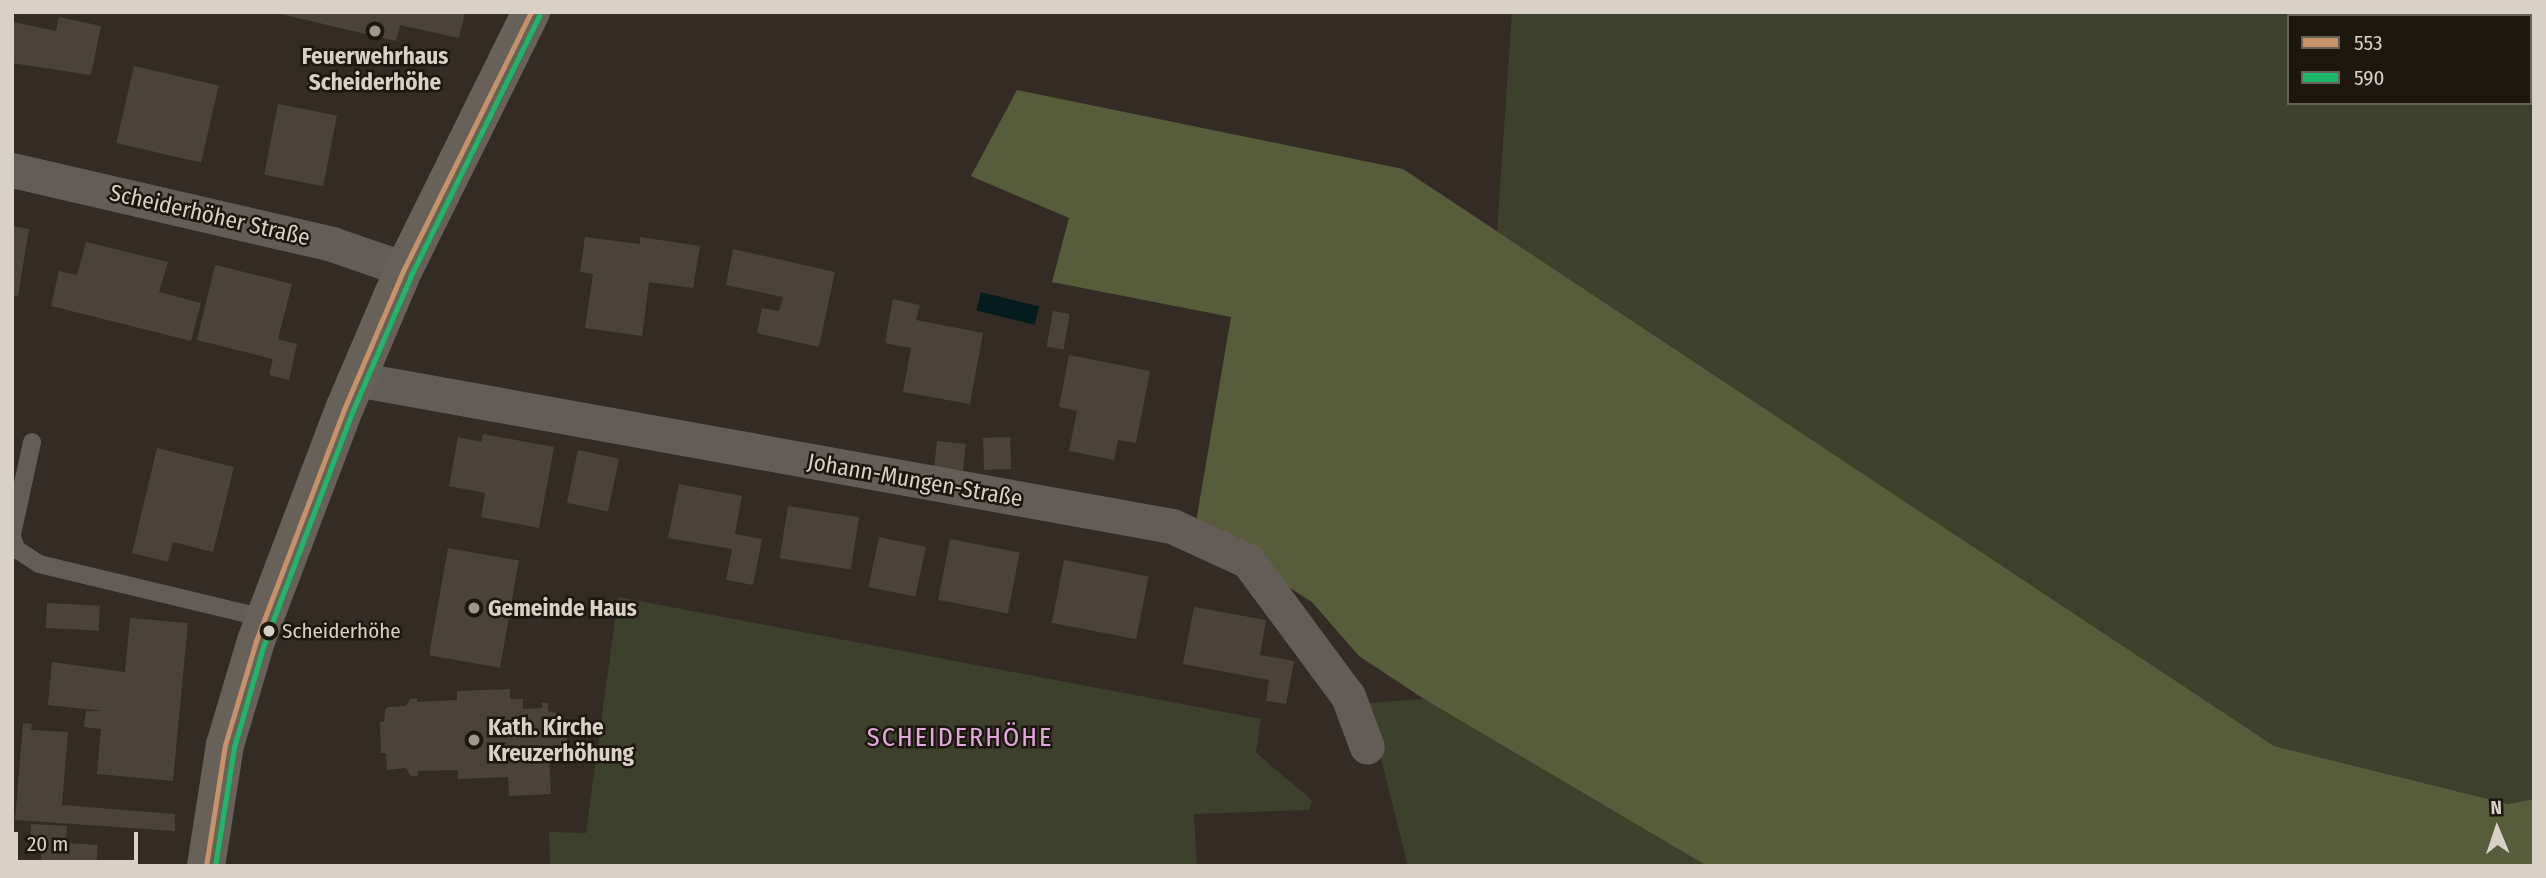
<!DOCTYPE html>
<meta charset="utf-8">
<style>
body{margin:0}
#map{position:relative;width:2546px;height:878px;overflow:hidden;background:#342c24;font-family:"Fira Sans Condensed",sans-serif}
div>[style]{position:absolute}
.green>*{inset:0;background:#3d402b}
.forest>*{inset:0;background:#575d3b}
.water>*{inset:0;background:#051c1f;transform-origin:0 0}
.building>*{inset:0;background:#4b433a;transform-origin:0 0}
.lane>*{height:18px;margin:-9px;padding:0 9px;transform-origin:9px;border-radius:9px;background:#635d58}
.street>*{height:35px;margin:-17.5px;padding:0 17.5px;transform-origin:17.5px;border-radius:17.5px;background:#635d58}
.secondary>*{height:38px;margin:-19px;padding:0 19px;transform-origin:19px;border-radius:19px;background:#67615a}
.bus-1>*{height:5px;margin:-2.5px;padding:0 2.5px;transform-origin:2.5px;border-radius:2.5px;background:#c7916a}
.bus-2>*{height:5px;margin:-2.5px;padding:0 2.5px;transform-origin:2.5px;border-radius:2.5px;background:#1ab867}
.dots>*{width:19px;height:19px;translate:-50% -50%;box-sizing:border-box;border:4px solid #1d1710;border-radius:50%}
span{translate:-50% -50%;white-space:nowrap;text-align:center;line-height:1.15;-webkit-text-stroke:5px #1d1710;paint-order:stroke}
.bus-label{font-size:21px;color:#d9d0c6}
.left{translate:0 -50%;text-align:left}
.poi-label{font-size:23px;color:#d9d0c6;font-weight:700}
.street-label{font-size:23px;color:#d9d0c6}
.quarter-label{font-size:26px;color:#e3a7dd;letter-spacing:2px}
.frame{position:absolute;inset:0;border:14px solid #d9d0c6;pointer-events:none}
.legend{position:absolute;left:2287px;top:14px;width:245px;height:91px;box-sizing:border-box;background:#1d1710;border:2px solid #686159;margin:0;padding:9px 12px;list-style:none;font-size:21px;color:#d9d0c6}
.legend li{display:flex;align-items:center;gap:14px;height:35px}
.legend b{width:35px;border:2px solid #686159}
.north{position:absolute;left:2462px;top:794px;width:70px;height:70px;-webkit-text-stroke:5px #1d1710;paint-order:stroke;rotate:358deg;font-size:19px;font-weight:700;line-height:28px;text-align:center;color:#d9d0c6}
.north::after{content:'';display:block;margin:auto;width:24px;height:32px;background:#d9d0c6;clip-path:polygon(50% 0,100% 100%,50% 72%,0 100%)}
.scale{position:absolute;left:14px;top:832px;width:124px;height:32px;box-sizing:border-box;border:4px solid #d9d0c6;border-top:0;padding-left:9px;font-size:21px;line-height:24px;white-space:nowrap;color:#d9d0c6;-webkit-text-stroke:5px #1d1710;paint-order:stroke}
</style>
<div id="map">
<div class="green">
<div style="clip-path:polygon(evenodd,1512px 12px,2534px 12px,2534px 799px,2508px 804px,2274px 746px,1497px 231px,1512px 12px,2289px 16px,2530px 16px,2530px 103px,2289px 103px,2289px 16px)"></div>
<div style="clip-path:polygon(618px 597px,1261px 719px,1256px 753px,1312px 800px,1309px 810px,1194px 814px,1197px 866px,550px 866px,549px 832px,586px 833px)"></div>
<div style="clip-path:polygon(1424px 699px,1707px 866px,1408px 866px,1367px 703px)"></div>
</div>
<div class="forest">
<div style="clip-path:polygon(1017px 90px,1403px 169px,2274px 746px,2508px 804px,2534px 799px,2534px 866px,1707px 866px,1424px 699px,1359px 656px,1312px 602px,1195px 528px,1231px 317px,1052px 282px,1069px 218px,971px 176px)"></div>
</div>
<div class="water">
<div style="left:981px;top:292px;width:60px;height:19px;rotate:14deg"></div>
</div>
<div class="building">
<div style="clip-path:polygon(272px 12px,465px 12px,459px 38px,400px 25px,396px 41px)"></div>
<div style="clip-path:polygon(59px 17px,101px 26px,91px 75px,12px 63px,14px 22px,56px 31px)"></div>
<div style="left:134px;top:66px;width:87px;height:79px;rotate:13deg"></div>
<div style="left:278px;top:104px;width:60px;height:72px;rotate:11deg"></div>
<div style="clip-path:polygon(12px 226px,29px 229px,18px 296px,12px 295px)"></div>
<div style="clip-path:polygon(585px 237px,640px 244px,640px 237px,700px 246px,693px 288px,649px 282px,642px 336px,585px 328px,593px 274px,580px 272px)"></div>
<div style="clip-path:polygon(86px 242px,168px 262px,159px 292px,201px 303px,191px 341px,51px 306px,59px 271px,77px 275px)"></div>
<div style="clip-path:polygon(733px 249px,835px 272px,819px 347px,757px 333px,762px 308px,779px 311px,783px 297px,726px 285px)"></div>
<div style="clip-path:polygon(215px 265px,292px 284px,278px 339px,297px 344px,289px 380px,269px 375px,273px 359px,197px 340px)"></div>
<div style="clip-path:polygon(893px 299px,920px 305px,916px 320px,983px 333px,970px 404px,903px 392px,911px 348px,885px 343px)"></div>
<div style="left:1053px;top:311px;width:17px;height:36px;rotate:10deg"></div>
<div style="clip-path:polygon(1069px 355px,1150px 371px,1136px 443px,1118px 440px,1114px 460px,1069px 451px,1077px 411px,1059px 407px)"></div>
<div style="clip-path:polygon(483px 434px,554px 447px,539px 528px,481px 517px,485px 493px,449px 486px,458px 437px,481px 442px)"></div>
<div style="left:1010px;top:437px;width:32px;height:27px;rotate:88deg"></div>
<div style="left:937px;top:441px;width:29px;height:27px;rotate:6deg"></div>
<div style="clip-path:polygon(157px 448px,234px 467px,213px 552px,173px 542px,168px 562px,132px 553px)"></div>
<div style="left:578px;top:450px;width:42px;height:54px;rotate:12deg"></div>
<div style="clip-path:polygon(679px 484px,742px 496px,735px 534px,762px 539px,753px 585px,726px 580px,732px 549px,668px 538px)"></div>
<div style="left:788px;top:506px;width:72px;height:53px;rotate:9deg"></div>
<div style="left:879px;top:537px;width:48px;height:51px;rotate:12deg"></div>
<div style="left:950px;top:539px;width:71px;height:62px;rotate:11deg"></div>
<div style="left:448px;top:548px;width:72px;height:109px;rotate:10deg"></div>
<div style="left:1064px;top:560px;width:86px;height:64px;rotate:11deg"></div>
<div style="left:47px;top:603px;width:53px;height:25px;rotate:3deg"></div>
<div style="clip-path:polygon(1194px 607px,1266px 620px,1260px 655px,1294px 661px,1286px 704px,1266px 701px,1269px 680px,1183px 664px)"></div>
<div style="clip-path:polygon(130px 618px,188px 623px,173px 781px,97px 774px,101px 729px,84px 727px,86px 711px,103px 711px,48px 705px,52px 662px,125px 672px)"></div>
<div style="clip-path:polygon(510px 689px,510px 699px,523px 699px,523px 709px,542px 708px,542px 703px,548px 703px,548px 711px,560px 714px,569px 727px,566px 744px,549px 754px,551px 794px,509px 796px,508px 777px,458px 779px,458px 770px,418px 771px,418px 776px,411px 776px,406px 768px,387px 770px,386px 753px,381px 753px,380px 722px,384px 722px,385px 710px,388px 707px,406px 706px,410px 699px,417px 698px,417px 702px,457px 700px,457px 691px)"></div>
<div style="clip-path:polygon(23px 723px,32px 724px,31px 730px,68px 732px,62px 805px,175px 814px,175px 831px,15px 820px)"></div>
<div style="clip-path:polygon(31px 824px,67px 826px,66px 843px,98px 845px,96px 866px,31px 866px,31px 861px,41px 861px,42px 841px,30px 840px)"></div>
</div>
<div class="lane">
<div style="left:12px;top:534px;width:94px;rotate:-77.7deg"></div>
<div style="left:12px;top:536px;width:14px;rotate:73deg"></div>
<div style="left:16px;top:549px;width:27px;rotate:33deg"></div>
<div style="left:39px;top:564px;width:231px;rotate:13.5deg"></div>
</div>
<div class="street">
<div style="left:12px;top:170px;width:328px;rotate:13deg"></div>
<div style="left:332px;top:244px;width:76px;rotate:19.1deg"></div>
<div style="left:356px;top:379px;width:829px;rotate:10.21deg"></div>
<div style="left:1172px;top:526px;width:84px;rotate:24.7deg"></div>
<div style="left:1248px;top:561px;width:168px;rotate:53.5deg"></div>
<div style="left:1348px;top:696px;width:54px;rotate:69.6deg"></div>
</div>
<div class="secondary">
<div style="left:206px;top:866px;width:122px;rotate:-81.1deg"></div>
<div style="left:225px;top:745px;width:109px;rotate:-73.4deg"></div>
<div style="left:256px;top:641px;width:250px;rotate:-69.2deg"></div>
<div style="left:345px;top:407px;width:150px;rotate:-66.9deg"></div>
<div style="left:404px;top:269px;width:287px;rotate:-63.7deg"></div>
</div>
<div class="bus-1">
<div style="left:206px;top:866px;width:122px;rotate:-81.1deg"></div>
<div style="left:225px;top:745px;width:109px;rotate:-73.4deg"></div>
<div style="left:256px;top:641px;width:250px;rotate:-69.2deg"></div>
<div style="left:345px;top:407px;width:150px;rotate:-66.9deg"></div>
<div style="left:404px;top:269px;width:287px;rotate:-63.7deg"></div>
</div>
<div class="bus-2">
<div style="left:215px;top:866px;width:121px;rotate:-80.9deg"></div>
<div style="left:234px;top:747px;width:107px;rotate:-73.8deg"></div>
<div style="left:264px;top:644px;width:250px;rotate:-69.2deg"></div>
<div style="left:353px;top:410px;width:149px;rotate:-66.7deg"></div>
<div style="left:412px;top:273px;width:287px;rotate:-63.7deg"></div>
</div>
<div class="dots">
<div style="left:375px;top:31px;background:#9f978d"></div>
<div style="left:474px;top:608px;background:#9f978d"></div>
<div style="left:269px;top:631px;background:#d9d0c6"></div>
<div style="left:474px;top:740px;background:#9f978d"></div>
</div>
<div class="bus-label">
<span class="left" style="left:282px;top:631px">Scheiderhöhe</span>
</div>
<div class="poi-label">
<span style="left:375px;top:69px">Feuerwehrhaus<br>Scheiderhöhe</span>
<span class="left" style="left:488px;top:608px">Gemeinde Haus</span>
<span class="left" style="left:488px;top:740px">Kath. Kirche<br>Kreuzerhöhung</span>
</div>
<div class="street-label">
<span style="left:210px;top:215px;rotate:13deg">Scheiderhöher Straße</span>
<span style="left:915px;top:480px;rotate:10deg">Johann-Mungen-Straße</span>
</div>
<div class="quarter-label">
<span style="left:960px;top:738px">SCHEIDERHÖHE</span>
</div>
<div class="frame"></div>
<ul class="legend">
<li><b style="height:9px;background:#c7916a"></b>553</li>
<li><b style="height:9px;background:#1ab867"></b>590</li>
</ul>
<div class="north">N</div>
<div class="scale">20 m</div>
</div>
